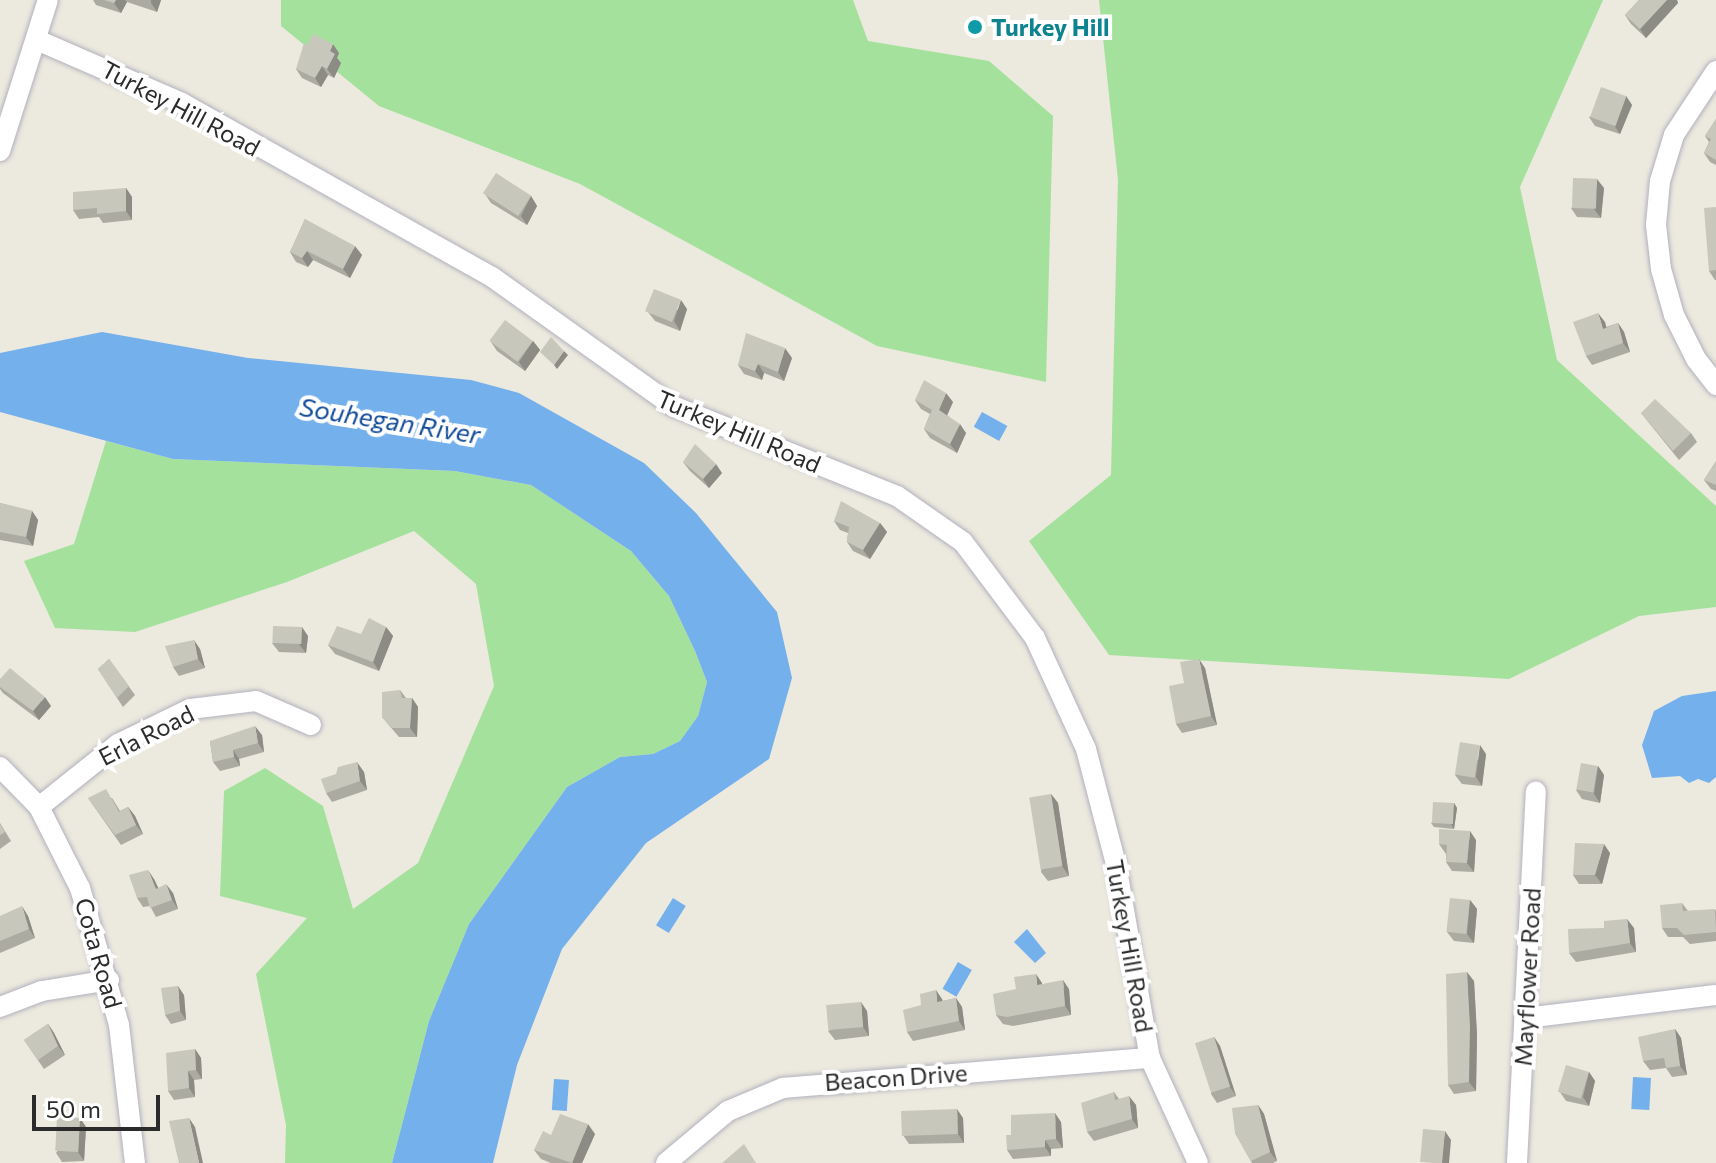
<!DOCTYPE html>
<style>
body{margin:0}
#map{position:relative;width:1716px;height:1163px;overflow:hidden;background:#ece9de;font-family:Commissioner,sans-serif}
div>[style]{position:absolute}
.green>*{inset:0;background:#a4e19c}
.water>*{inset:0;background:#74b0eb;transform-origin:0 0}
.roads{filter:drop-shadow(0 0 2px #b1b1be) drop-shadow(0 0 2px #b1b1be)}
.street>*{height:20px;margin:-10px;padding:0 10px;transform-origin:10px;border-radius:10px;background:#fff}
.wall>*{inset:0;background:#acaba2}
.shaded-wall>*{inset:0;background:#8c8b84}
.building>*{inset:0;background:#c8c7bc;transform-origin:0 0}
.dots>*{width:22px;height:22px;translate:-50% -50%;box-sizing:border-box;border:4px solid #fff;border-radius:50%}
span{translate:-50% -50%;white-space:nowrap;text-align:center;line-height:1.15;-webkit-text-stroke:8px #fff;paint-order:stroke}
.culture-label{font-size:24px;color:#0d838f;font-weight:700}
.left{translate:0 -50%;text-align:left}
.street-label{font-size:24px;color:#2b2b2b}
.water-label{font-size:26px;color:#124b98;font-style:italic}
.scale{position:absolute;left:32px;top:1095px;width:128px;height:36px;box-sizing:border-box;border:4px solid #2b2b2b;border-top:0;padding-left:10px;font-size:24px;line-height:28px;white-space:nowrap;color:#2b2b2b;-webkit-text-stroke:6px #fff;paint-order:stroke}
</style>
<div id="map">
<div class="green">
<div style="clip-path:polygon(281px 0,853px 0,868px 41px,989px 61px,1053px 116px,1046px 382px,877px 346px,580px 184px,379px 106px,281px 26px)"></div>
<div style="clip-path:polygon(1099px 0,1603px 0,1520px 187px,1557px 360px,1716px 506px,1716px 607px,1639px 616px,1509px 679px,1109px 655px,1029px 541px,1111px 475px,1118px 180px)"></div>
<div style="clip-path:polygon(106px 441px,173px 459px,455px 471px,531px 485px,631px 551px,669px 596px,695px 651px,707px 682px,698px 716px,680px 741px,653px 754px,620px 757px,567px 787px,469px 924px,429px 1021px,392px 1163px,285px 1163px,286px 1125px,256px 974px,307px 918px,220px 896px,224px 791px,265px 768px,323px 806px,353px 909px,418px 863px,494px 686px,476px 584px,414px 531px,287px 582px,135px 632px,55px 628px,24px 561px,74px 544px)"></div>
</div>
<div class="water">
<div style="clip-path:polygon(102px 332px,248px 358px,471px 380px,519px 393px,644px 463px,696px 513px,777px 612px,792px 678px,769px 759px,646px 843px,562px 949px,517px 1065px,493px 1163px,392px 1163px,429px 1021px,469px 924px,567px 787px,620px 757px,653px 754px,680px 741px,698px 716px,707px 682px,695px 651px,669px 596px,631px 551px,531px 485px,455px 471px,173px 459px,0 412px,0 353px)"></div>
<div style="left:982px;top:412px;width:29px;height:17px;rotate:29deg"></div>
<div style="clip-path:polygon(1716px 691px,1716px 777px,1709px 783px,1698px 779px,1689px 783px,1680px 776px,1652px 778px,1642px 745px,1654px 711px,1682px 696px)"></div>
<div style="left:673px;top:898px;width:15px;height:32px;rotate:32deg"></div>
<div style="clip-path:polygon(1027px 929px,1046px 953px,1035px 963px,1014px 942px)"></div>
<div style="left:958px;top:962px;width:16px;height:31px;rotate:30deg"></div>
<div style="left:1633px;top:1077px;width:18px;height:32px;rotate:3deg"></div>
<div style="left:554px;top:1079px;width:15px;height:31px;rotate:4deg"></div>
</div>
<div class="roads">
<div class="street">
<div style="left:37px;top:40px;width:158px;rotate:23.5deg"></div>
<div style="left:182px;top:103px;width:355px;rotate:29.3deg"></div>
<div style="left:492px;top:277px;width:222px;rotate:35.5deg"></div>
<div style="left:673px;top:406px;width:241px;rotate:21.9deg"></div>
<div style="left:897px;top:496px;width:80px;rotate:34.9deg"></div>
<div style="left:963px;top:542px;width:120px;rotate:53.1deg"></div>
<div style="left:1035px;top:638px;width:122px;rotate:65.3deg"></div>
<div style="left:1086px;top:749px;width:119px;rotate:75.4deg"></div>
<div style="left:1116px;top:864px;width:197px;rotate:80.1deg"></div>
<div style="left:1150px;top:1058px;width:115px;rotate:65.4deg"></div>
<div style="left:1716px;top:71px;width:77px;rotate:123.3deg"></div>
<div style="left:1674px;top:135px;width:48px;rotate:106.9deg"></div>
<div style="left:1660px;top:181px;width:44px;rotate:95.2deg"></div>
<div style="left:1656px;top:225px;width:44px;rotate:83.5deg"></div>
<div style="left:1661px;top:269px;width:48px;rotate:74.2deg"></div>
<div style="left:1674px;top:315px;width:49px;rotate:63.4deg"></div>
<div style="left:1696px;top:359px;width:33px;rotate:52deg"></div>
<div style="left:0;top:151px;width:158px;rotate:-72.4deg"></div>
<div style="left:0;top:767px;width:56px;rotate:45.7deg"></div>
<div style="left:39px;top:807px;width:91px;rotate:63.2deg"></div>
<div style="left:80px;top:888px;width:142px;rotate:74.1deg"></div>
<div style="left:119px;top:1025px;width:139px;rotate:83.4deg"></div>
<div style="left:39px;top:807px;width:101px;rotate:-38.6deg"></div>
<div style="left:118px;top:744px;width:80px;rotate:-25.9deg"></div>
<div style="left:190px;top:709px;width:66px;rotate:-6.9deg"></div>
<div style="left:256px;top:701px;width:60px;rotate:23.6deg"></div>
<div style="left:0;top:1007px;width:45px;rotate:-20.9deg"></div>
<div style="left:42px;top:991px;width:68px;rotate:-9.3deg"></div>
<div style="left:1525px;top:1018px;width:192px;rotate:-6.9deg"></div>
<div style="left:666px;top:1163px;width:81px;rotate:-40deg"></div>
<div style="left:728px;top:1111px;width:60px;rotate:-22.7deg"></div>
<div style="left:783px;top:1088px;width:368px;rotate:-4.7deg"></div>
<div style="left:1517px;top:1163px;width:372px;rotate:-87.1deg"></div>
</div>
</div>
<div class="wall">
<div style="clip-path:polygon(93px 0,161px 0,157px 12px,127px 2px,121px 13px,96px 5px)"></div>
<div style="clip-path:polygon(1639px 0,1677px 0,1678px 3px,1646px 38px,1631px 24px,1625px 15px)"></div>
<div style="clip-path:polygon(339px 53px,337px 58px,341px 63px,334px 78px,328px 75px,321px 87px,302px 78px,296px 69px)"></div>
<div style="clip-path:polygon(1626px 96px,1632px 105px,1620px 134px,1595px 126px,1589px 117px)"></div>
<div style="clip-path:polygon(1716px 119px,1716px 165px,1710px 162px,1704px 153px,1709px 142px,1705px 136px)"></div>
<div style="clip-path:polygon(126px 188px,132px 197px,132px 220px,103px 223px,99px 217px,79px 219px,73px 210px)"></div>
<div style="clip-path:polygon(1604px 188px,1601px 218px,1577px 217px,1571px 208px)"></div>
<div style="clip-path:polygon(485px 194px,531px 196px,537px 206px,527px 225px,491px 203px)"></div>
<div style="clip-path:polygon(1716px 207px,1716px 280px,1715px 280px,1709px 271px)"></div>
<div style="clip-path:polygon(305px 219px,362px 255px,350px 278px,313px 260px,308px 267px,296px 262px,290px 252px)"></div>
<div style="clip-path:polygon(687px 309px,680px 331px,655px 321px,648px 312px)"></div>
<div style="clip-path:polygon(1605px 322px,1606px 327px,1618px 323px,1624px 332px,1630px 352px,1592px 365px,1586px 356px)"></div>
<div style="clip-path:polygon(533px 341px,540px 350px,525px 371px,497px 351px,491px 342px)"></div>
<div style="clip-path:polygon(792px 358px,784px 381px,764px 373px,762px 380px,744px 374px,738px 365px)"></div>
<div style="clip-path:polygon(915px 400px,953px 402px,947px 415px,966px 433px,957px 453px,930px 438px,924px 429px,930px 414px,921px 409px)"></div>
<div style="clip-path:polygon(1641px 413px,1691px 433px,1697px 442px,1679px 460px)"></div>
<div style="clip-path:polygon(1716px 461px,1716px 491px,1711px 489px,1704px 480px)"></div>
<div style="clip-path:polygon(683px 462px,722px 473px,709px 488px,690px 471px)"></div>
<div style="clip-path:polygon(0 503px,32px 511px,38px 520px,33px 546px,0 540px)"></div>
<div style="clip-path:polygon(834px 521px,880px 523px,887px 532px,870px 559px,853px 551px,847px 542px,848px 533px,840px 530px)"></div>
<div style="clip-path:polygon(386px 627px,393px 636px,379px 671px,335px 654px,328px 645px)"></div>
<div style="clip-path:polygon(308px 636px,306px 653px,279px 652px,272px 643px)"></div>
<div style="clip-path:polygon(200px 649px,205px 668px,179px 676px,173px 667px)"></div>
<div style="clip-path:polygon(109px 659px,135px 695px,123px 707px,98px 669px)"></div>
<div style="clip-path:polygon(1205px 668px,1217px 725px,1182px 733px,1176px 724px,1184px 683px)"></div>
<div style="clip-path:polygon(0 679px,51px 706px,39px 720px,3px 693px,0 689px)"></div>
<div style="clip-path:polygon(400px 690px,406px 698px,412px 698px,418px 707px,417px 737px,399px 737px,382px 717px)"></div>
<div style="clip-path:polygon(262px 735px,264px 752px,239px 759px,240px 766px,220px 771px,213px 762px,210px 741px)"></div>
<div style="clip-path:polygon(1486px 754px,1482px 786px,1462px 784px,1455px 775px)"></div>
<div style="clip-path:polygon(1598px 766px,1604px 775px,1600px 803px,1582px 799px,1576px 790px)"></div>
<div style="clip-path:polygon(364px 772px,367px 790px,332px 802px,326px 793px)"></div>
<div style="clip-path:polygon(1051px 794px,1058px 803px,1069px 876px,1048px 881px,1041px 872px)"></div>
<div style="clip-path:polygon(88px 798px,112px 798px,120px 811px,128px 807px,135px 816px,143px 834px,121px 845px)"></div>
<div style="clip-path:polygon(1454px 803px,1457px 808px,1454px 829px,1434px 827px,1431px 823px)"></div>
<div style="clip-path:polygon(0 823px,11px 841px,0 849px)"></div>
<div style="clip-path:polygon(1476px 840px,1474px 872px,1452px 871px,1446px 862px,1446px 854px,1439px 844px)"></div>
<div style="clip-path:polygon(1610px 853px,1602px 884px,1579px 884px,1573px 875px)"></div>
<div style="clip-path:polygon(154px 879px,158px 888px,173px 893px,178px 909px,156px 917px,150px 906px,143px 907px,137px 898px)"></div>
<div style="clip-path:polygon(1470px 900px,1477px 909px,1474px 943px,1454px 941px,1447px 932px)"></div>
<div style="clip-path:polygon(1682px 903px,1688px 911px,1716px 910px,1716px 941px,1690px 944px,1683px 937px,1668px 937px,1662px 928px)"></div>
<div style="clip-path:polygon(0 916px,28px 916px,35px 938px,0 953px)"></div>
<div style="clip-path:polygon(1634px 928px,1636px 952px,1576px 962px,1569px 953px)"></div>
<div style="clip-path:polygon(1474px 981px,1477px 1035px,1476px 1091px,1454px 1094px,1448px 1085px)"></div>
<div style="clip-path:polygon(1042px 983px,1042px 984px,1069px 989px,1071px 1015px,1013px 1026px,1003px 1024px,996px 1015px)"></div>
<div style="clip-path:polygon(184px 995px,186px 1020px,171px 1024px,165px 1015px)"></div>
<div style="clip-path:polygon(956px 998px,962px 1007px,965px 1030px,913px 1041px,907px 1032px,942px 999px,943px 1001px)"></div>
<div style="clip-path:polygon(867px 1011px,869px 1036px,835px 1040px,828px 1031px)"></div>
<div style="clip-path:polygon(48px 1024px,54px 1033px,65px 1055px,44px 1069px,24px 1040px)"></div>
<div style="clip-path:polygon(1675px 1029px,1681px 1038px,1687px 1075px,1672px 1077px,1666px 1068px,1650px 1070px,1643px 1061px)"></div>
<div style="clip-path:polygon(1214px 1037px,1220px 1046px,1236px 1096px,1217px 1103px,1211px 1094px)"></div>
<div style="clip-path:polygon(195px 1049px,201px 1058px,202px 1079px,194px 1080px,195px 1097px,174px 1100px,168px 1091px)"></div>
<div style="clip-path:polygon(1589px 1072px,1595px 1081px,1589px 1106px,1566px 1101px,1560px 1092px)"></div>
<div style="clip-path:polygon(1114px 1092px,1119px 1099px,1136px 1105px,1138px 1128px,1094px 1141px,1087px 1132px)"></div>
<div style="clip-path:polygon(1258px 1105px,1264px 1114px,1277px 1161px,1273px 1163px,1252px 1163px,1235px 1133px)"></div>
<div style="clip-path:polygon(80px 1118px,86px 1127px,84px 1161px,62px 1162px,56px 1153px)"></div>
<div style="clip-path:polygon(963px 1118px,964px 1143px,909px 1144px,903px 1135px)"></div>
<div style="clip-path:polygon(1061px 1122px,1063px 1148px,1051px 1149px,1051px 1156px,1013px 1159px,1007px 1150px,1011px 1135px)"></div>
<div style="clip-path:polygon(595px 1134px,582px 1163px,551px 1163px,541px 1159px,534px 1150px,551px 1135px)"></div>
</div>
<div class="shaded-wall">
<div style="clip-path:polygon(116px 0,125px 0,127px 2px,121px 13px,114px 3px)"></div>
<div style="clip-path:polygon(151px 0,161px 0,157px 12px,151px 3px)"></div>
<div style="clip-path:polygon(1667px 0,1677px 0,1678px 3px,1646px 38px,1640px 29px)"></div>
<div style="clip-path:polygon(333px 44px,339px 53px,337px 58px,341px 63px,334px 78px,327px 69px,330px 51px)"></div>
<div style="clip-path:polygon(322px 66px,328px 75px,321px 87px,315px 78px)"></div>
<div style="clip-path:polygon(1626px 96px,1632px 105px,1620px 134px,1614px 125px)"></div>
<div style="clip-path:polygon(1597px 179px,1604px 188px,1601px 218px,1594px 209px)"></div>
<div style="clip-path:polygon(126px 188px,132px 197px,132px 220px,126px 211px)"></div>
<div style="clip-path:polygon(531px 196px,537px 206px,527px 225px,521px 216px)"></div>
<div style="clip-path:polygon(355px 246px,362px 255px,350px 278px,343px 269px)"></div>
<div style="clip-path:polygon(307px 251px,313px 260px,308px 267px,302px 258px)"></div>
<div style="clip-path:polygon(681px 300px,687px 309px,680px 331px,674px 321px)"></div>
<div style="clip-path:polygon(1598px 313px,1605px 322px,1609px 338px,1603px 329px)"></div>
<div style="clip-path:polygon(1618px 323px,1624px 332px,1630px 352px,1623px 343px)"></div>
<div style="clip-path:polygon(533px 341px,540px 350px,525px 371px,519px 362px)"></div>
<div style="clip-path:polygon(785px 348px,792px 358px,784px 381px,778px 372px)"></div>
<div style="clip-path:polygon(564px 351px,568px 355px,557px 369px,554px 365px)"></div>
<div style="clip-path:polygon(758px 364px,764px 373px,762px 380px,755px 371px)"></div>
<div style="clip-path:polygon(946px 393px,953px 402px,945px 420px,939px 410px)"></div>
<div style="clip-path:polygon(960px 424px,966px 433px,957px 453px,950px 444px)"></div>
<div style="clip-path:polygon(716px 464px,722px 473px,709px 488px,703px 479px)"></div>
<div style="clip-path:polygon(32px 511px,38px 520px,33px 546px,26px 537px)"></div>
<div style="clip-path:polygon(880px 523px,887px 532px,870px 559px,863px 550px)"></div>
<div style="clip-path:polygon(302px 627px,308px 636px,306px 653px,299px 644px)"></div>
<div style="clip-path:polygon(386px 627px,393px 636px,379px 671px,373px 662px)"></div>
<div style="clip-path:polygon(194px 640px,200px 649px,205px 668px,198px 659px)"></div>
<div style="clip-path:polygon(1199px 659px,1205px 668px,1217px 725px,1211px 716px)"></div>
<div style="clip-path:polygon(45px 697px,51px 706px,39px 720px,33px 711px)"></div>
<div style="clip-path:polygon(412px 698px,418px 707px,417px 737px,410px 728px)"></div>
<div style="clip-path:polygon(255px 726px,262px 735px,264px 752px,258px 743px)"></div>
<div style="clip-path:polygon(1480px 745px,1486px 754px,1482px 786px,1476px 777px)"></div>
<div style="clip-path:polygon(233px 750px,239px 759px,240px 766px,234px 757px)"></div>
<div style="clip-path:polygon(357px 762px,364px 772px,367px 790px,360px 781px)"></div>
<div style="clip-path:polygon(1598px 766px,1604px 775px,1600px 803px,1594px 794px)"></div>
<div style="clip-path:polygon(1051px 794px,1058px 803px,1069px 876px,1062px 866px)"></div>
<div style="clip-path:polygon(1454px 803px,1457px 808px,1454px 829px,1451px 824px)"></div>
<div style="clip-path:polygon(128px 807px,135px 816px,143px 834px,136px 825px)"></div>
<div style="clip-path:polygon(1470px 831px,1476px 840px,1474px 872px,1467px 863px)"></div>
<div style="clip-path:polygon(1604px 844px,1610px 853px,1602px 884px,1595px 875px)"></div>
<div style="clip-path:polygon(148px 870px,154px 879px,163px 898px,156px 889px)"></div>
<div style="clip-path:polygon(166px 884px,173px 893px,178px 909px,172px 900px)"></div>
<div style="clip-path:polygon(1470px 900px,1477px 909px,1474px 943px,1467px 934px)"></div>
<div style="clip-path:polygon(22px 906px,28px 916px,35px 938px,29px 929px)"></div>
<div style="clip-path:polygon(1627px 919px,1634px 928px,1636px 952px,1630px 943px)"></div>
<div style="clip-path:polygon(1467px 972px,1474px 981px,1477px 1035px,1476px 1091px,1469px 1082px)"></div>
<div style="clip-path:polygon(1036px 974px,1042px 983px,1043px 994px,1037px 985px)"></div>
<div style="clip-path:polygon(1063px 980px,1069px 989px,1071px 1015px,1065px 1006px)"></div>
<div style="clip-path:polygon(178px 986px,184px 995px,186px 1020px,180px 1011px)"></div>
<div style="clip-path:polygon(936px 990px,942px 999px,944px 1011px,937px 1002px)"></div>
<div style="clip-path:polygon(956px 998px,962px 1007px,965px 1030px,959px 1021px)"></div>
<div style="clip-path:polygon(861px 1002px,867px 1011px,869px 1036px,863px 1027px)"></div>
<div style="clip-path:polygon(48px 1024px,54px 1033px,65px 1055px,58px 1046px)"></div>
<div style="clip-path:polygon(1675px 1029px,1681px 1038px,1687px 1075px,1680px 1066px)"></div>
<div style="clip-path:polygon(1214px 1037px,1220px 1046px,1236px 1096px,1230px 1087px)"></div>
<div style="clip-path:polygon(195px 1049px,201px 1058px,202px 1079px,196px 1070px)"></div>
<div style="clip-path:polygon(188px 1071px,194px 1080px,195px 1097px,189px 1088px)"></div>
<div style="clip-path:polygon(1589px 1072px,1595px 1081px,1589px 1106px,1583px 1097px)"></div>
<div style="clip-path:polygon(1129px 1096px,1136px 1105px,1138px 1128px,1132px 1119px)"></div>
<div style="clip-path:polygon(1258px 1105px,1264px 1114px,1277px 1161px,1270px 1152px)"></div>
<div style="clip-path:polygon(957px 1109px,963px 1118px,964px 1143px,958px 1134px)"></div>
<div style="clip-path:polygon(1055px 1113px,1061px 1122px,1063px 1148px,1056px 1139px)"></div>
<div style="clip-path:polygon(80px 1118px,86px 1127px,84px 1161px,78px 1152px)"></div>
<div style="clip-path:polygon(189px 1118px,195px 1127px,203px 1163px,199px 1163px)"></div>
<div style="clip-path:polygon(588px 1124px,595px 1134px,582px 1163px,572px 1163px)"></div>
<div style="clip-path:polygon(1445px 1131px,1451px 1140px,1449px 1163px,1441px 1163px)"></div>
<div style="clip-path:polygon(1045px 1140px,1051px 1149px,1051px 1156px,1045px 1147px)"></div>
</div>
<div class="building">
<div style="clip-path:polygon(104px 0,116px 0,114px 3px)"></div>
<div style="clip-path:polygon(1639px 0,1667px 0,1640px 29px,1625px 15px)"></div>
<div style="clip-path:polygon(313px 34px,333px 44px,330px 51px,335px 54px,327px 69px,322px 66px,315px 78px,296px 69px,304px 43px,307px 45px)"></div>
<div style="left:1601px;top:87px;width:27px;height:32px;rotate:20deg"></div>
<div style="clip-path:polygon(1716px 119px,1716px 160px,1704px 153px,1711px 139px,1705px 136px)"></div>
<div style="left:496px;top:173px;width:42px;height:24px;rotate:33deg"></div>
<div style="left:1573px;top:178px;width:24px;height:30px;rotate:2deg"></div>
<div style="clip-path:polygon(126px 188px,126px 211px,97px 214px,97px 208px,73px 210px,73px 192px)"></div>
<div style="clip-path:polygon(1716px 207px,1716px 270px,1709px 271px,1704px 208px)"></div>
<div style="clip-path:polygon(305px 219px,355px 246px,343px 269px,307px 251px,302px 258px,290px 252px)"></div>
<div style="left:654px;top:289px;width:29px;height:24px;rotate:22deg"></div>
<div style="clip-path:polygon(1598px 313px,1603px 329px,1618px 323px,1623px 343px,1586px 356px,1573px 322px)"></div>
<div style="left:505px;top:320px;width:35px;height:26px;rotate:37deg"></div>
<div style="clip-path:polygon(746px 333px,785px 348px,778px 372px,758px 364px,755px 371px,738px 365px)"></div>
<div style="clip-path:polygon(551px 337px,564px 351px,554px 365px,540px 352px)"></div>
<div style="clip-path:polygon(924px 380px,946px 393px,939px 410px,960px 424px,950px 444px,924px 429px,932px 410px,915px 400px)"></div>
<div style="clip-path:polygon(1655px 399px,1691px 433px,1673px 451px,1641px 413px)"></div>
<div style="clip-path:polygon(695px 444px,716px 464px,703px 479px,683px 462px)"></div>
<div style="clip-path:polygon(1716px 461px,1716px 485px,1704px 480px)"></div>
<div style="clip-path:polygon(841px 501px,880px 523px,863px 550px,847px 542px,849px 527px,834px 521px)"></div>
<div style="clip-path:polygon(0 503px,32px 511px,26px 537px,0 532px)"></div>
<div style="clip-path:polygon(369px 618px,386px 627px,373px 662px,328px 645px,337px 626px,361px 634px)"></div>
<div style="left:273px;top:626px;width:29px;height:17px;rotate:2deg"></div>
<div style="clip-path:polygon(194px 640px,198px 659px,173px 667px,165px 646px)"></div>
<div style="clip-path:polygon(109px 659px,129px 686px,117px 698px,98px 669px)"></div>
<div style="clip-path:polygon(1199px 659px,1211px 716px,1176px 724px,1169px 686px,1184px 683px,1180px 662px)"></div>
<div style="clip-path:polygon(10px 668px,45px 697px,33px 711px,0 687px,0 679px)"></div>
<div style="clip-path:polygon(400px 690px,402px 698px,412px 698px,410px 728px,392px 728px,382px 717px,382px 692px)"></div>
<div style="clip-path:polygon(255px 726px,258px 743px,233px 750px,234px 757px,213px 762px,210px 741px)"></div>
<div style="left:1460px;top:742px;width:20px;height:33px;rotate:9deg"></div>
<div style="clip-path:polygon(357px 762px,360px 781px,326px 793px,321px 779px,336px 774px,338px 767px)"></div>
<div style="left:1581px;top:763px;width:17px;height:27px;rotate:10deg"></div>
<div style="clip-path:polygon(106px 789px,119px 812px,128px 807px,136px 825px,115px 835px,88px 798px)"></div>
<div style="left:1051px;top:794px;width:73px;height:22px;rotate:81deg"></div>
<div style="left:1433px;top:802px;width:21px;height:21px;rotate:3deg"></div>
<div style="clip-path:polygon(0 824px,5px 832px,0 835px)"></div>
<div style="clip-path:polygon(1439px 829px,1470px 831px,1467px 863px,1446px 862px,1447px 845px,1439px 844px)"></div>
<div style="clip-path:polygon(1575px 843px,1604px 844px,1595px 875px,1573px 875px)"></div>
<div style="clip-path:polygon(148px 870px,156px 889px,166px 884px,172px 900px,150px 908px,147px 897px,137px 898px,129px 875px)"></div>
<div style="left:1450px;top:898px;width:20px;height:34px;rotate:6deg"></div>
<div style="clip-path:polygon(1682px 903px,1683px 911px,1715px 909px,1716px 932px,1684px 935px,1677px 928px,1662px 928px,1660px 905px)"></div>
<div style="clip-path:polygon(22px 906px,29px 929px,0 941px,0 916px)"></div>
<div style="clip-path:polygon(1627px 919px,1630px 943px,1569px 953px,1568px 929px,1604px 928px,1604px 921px)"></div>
<div style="clip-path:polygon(1467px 972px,1470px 1026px,1469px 1082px,1448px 1085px,1446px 974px)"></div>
<div style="clip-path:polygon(1036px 974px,1037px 985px,1063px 980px,1065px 1006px,1007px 1017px,996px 1015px,993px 994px,1016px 989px,1014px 977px)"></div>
<div style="clip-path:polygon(178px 986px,180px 1011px,165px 1015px,161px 988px)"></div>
<div style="clip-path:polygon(936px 990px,937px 1002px,956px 998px,959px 1021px,907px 1032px,903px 1010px,921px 1005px,920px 994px)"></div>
<div style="left:861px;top:1002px;width:25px;height:35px;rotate:85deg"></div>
<div style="clip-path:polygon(48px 1024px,58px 1046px,38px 1060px,24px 1040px)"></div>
<div style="clip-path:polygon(1675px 1029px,1680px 1066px,1666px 1068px,1664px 1058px,1643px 1061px,1638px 1037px)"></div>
<div style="left:1214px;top:1037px;width:52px;height:20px;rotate:72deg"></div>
<div style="clip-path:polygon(195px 1049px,196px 1070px,188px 1071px,189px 1088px,168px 1091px,166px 1053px)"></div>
<div style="left:1566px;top:1065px;width:24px;height:28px;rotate:17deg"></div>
<div style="clip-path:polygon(1114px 1092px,1115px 1100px,1129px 1096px,1132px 1119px,1087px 1132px,1081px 1103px)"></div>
<div style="clip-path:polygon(1258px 1105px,1270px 1152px,1251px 1161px,1235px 1133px,1232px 1108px)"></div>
<div style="left:957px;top:1109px;width:25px;height:56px;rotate:88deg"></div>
<div style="clip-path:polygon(1055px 1113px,1056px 1139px,1045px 1140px,1045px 1147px,1007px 1150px,1006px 1135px,1011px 1135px,1011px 1115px)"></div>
<div style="clip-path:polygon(560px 1114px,588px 1124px,572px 1163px,534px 1150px,543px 1131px,551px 1135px)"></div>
<div style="left:80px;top:1118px;width:34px;height:23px;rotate:93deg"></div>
<div style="clip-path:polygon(189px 1118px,199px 1163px,179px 1163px,169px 1121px)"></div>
<div style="left:1423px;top:1129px;width:22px;height:33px;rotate:5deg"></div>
<div style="clip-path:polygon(744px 1144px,756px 1163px,722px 1163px)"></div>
</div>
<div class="dots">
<div style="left:975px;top:27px;background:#0f9aa8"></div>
</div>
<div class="culture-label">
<span class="left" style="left:991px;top:27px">Turkey Hill</span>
</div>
<div class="street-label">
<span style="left:181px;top:108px;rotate:28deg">Turkey Hill Road</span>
<span style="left:739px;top:431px;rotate:23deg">Turkey Hill Road</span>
<span style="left:146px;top:735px;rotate:-27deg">Erla Road</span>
<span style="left:1130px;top:946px;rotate:80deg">Turkey Hill Road</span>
<span style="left:99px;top:953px;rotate:74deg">Cota Road</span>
<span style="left:1527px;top:977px;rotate:-87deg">Mayflower Road</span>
<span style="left:896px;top:1077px;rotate:-4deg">Beacon Drive</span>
</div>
<div class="water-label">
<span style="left:390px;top:420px;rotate:9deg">Souhegan River</span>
</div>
<div class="scale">50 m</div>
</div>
